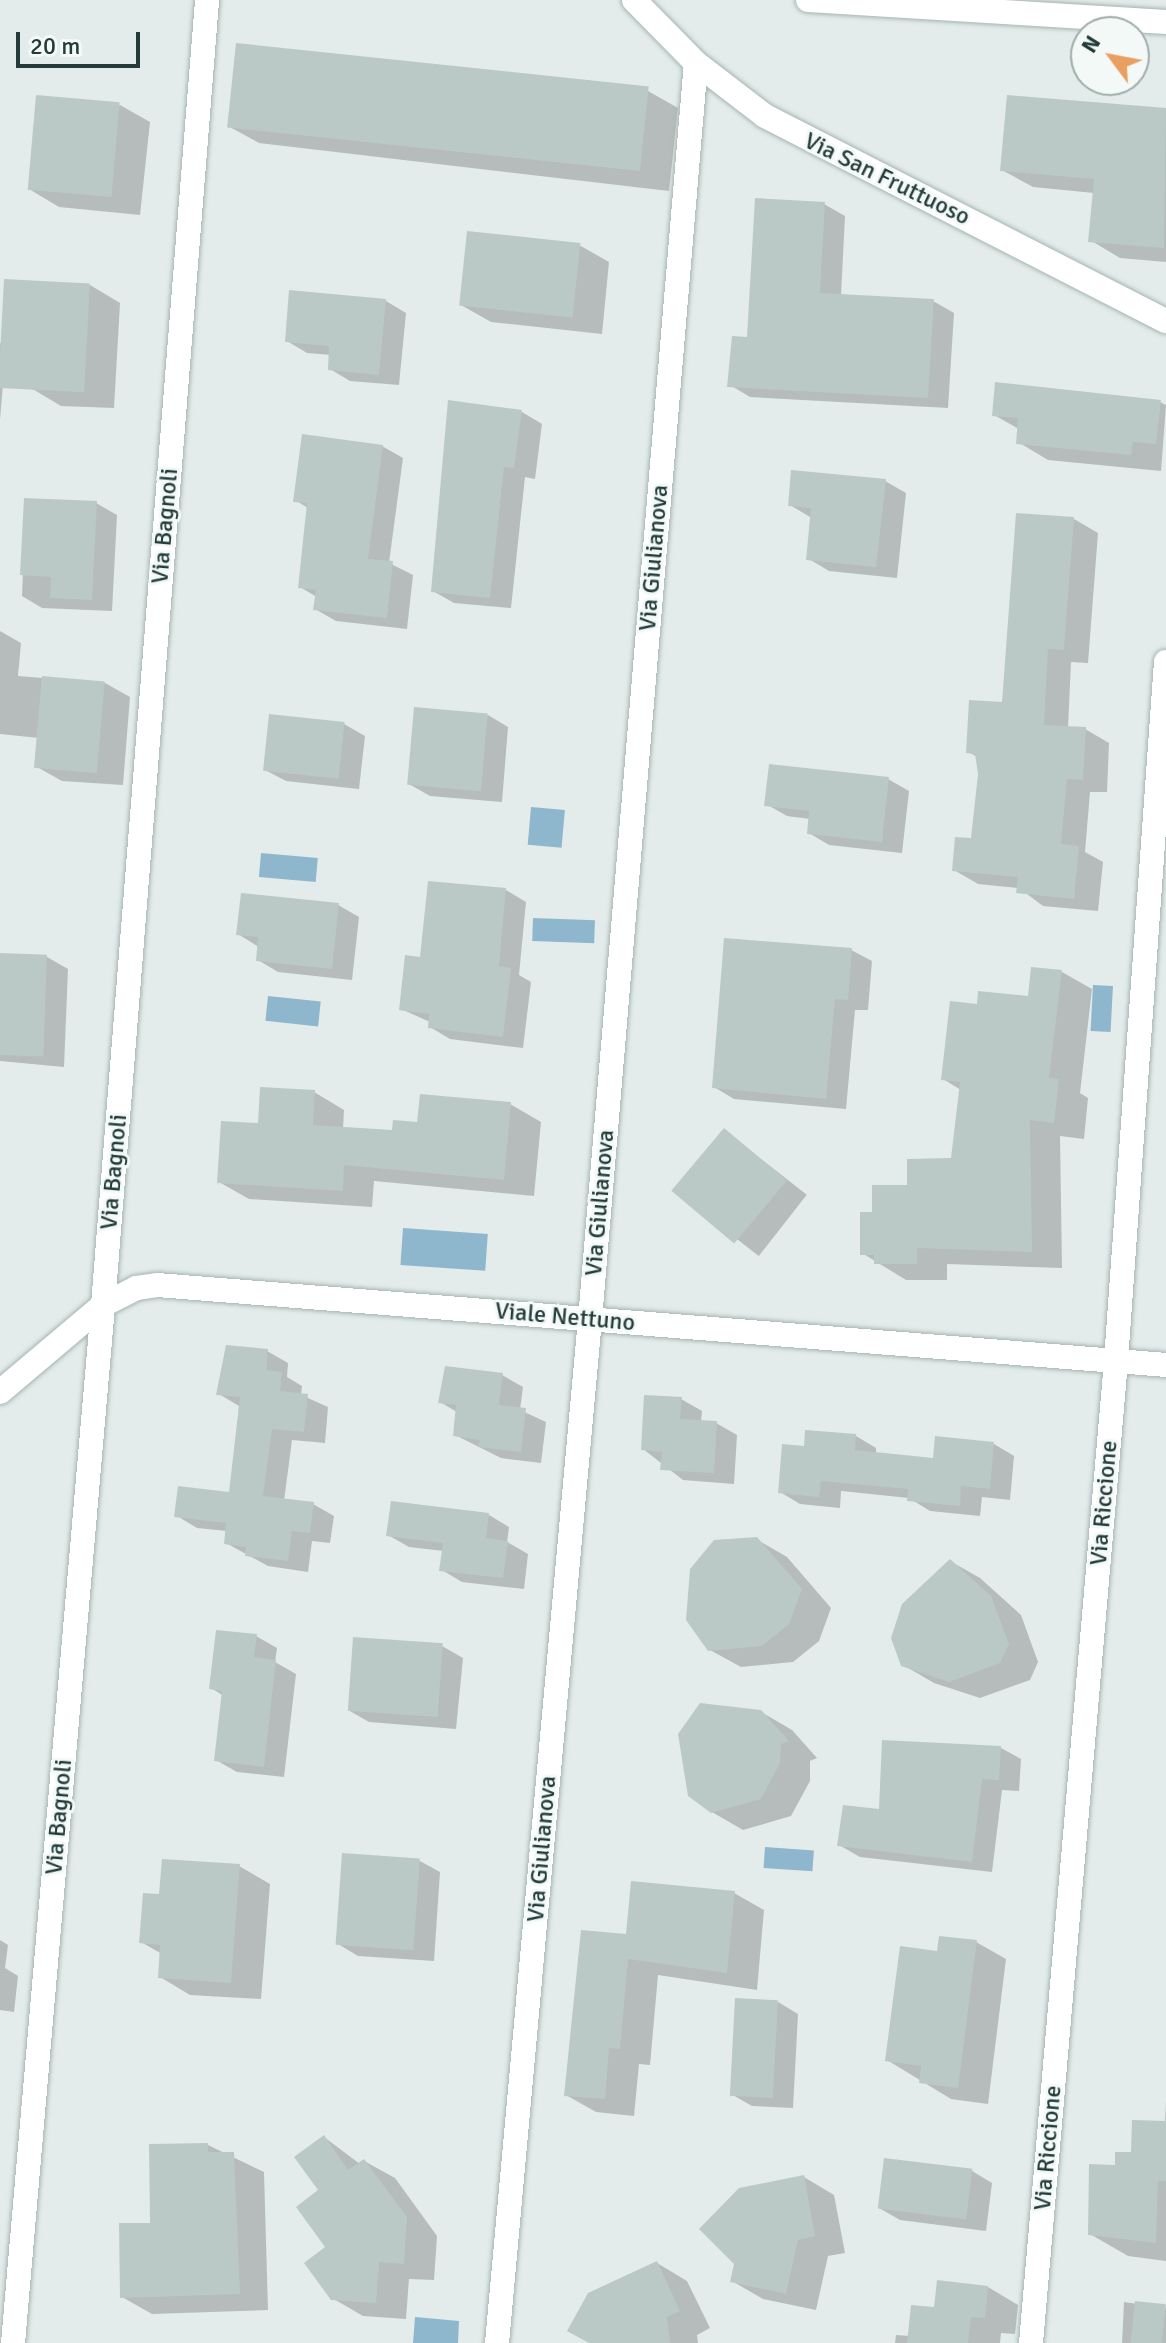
<!DOCTYPE html>
<style>
body{margin:0}
#map{position:relative;width:1166px;height:2343px;overflow:hidden;background:#e3ecea;font-family:Signika,sans-serif}
div>[style]{position:absolute}
.water>*{inset:0;background:#8eb7ce;transform-origin:0 0}
.shadow>*{inset:0;background:#0003;transform-origin:0 0}
.building>*{inset:0;background:#bbc9c6;transform-origin:0 0}
.roads{filter:drop-shadow(0 0 2px #a6b4b2) drop-shadow(0 0 2px #a6b4b2)}
.street>*{height:24px;margin:-12px;padding:0 12px;transform-origin:12px;border-radius:12px;background:#fff}
span{translate:-50% -50%;white-space:nowrap;text-align:center;line-height:1.15;-webkit-text-stroke:6px #f3f9f7;paint-order:stroke}
.street-label{font-size:24px;color:#233c3a}
.north{position:absolute;left:1070px;top:16px;width:80px;height:80px;box-sizing:border-box;background:#f3f9f7;border:2px solid #a0adab;border-radius:50%;rotate:302deg;font-size:22px;font-weight:700;line-height:32px;text-align:center;color:#233c3a}
.north::after{content:'';display:block;margin:auto;width:28px;height:36px;background:#ea9f62;clip-path:polygon(50% 0,100% 100%,50% 72%,0 100%)}
.scale{position:absolute;left:16px;top:32px;width:124px;height:36px;box-sizing:border-box;border:4px solid #233c3a;border-top:0;padding-left:10px;font-size:24px;line-height:28px;white-space:nowrap;color:#233c3a;-webkit-text-stroke:6px #f3f9f7;paint-order:stroke}
</style>
<div id="map">
<div class="water">
<div style="left:531px;top:807px;width:34px;height:38px;rotate:5deg"></div>
<div style="left:261px;top:853px;width:57px;height:24px;rotate:5deg"></div>
<div style="left:533px;top:918px;width:62px;height:23px;rotate:2deg"></div>
<div style="left:1093px;top:985px;width:20px;height:46px;rotate:3deg"></div>
<div style="left:268px;top:996px;width:53px;height:25px;rotate:6deg"></div>
<div style="left:403px;top:1228px;width:85px;height:37px;rotate:4deg"></div>
<div style="left:765px;top:1847px;width:49px;height:21px;rotate:4deg"></div>
<div style="clip-path:polygon(415px 2317px,459px 2321px,458px 2343px,413px 2343px)"></div>
</div>
<div class="shadow">
<div style="clip-path:polygon(648px 91px,678px 108px,669px 191px,259px 143px,228px 126px)"></div>
<div style="clip-path:polygon(1009px 97px,1166px 110px,1166px 262px,1120px 258px,1090px 240px,1094px 193px,1033px 187px,1002px 170px)"></div>
<div style="clip-path:polygon(120px 105px,150px 122px,140px 215px,59px 207px,29px 189px)"></div>
<div style="clip-path:polygon(824px 204px,845px 216px,841px 296px,933px 301px,954px 313px,948px 408px,750px 397px,730px 385px,749px 339px)"></div>
<div style="clip-path:polygon(579px 245px,609px 262px,602px 334px,491px 322px,461px 305px)"></div>
<div style="clip-path:polygon(90px 285px,120px 303px,114px 408px,61px 406px,31px 388px)"></div>
<div style="clip-path:polygon(386px 301px,406px 313px,399px 385px,350px 381px,330px 369px,331px 355px,307px 353px,287px 341px)"></div>
<div style="clip-path:polygon(0 343px,6px 347px,0 420px)"></div>
<div style="clip-path:polygon(450px 402px,522px 412px,542px 424px,535px 479px,525px 477px,511px 608px,454px 603px,433px 591px)"></div>
<div style="clip-path:polygon(1160px 402px,1166px 405px,1161px 471px,1048px 460px,1018px 442px,1019px 429px,994px 415px)"></div>
<div style="clip-path:polygon(382px 446px,403px 458px,389px 563px,413px 575px,407px 629px,336px 621px,315px 609px,317px 597px,300px 587px,308px 508px,295px 500px)"></div>
<div style="clip-path:polygon(885px 481px,906px 493px,897px 578px,829px 571px,809px 559px,810px 517px,790px 505px)"></div>
<div style="clip-path:polygon(26px 500px,96px 503px,117px 515px,112px 611px,42px 608px,22px 596px)"></div>
<div style="clip-path:polygon(1074px 519px,1098px 533px,1088px 663px,1071px 662px,1068px 728px,1085px 729px,1109px 743px,1107px 792px,1090px 792px,1085px 852px,1103px 862px,1098px 911px,1043px 906px,1019px 888px,978px 884px,954px 870px,973px 840px,980px 774px,978px 757px,968px 752px,1004px 704px)"></div>
<div style="clip-path:polygon(0 631px,21px 643px,18px 676px,105px 683px,130px 697px,123px 785px,62px 781px,37px 767px,39px 738px,0 734px)"></div>
<div style="clip-path:polygon(488px 715px,508px 727px,502px 802px,430px 796px,409px 784px)"></div>
<div style="clip-path:polygon(344px 724px,365px 736px,359px 789px,286px 781px,265px 770px)"></div>
<div style="clip-path:polygon(888px 779px,909px 791px,902px 853px,829px 845px,809px 833px,810px 819px,787px 816px,766px 804px)"></div>
<div style="clip-path:polygon(506px 890px,526px 902px,519px 975px,531px 982px,523px 1048px,450px 1039px,430px 1027px,430px 1022px,401px 1009px,422px 959px)"></div>
<div style="clip-path:polygon(338px 905px,359px 917px,352px 980px,278px 972px,258px 960px,259px 947px,238px 934px)"></div>
<div style="clip-path:polygon(851px 950px,872px 961px,868px 1010px,855px 1010px,846px 1109px,734px 1099px,714px 1087px)"></div>
<div style="clip-path:polygon(0 955px,47px 957px,68px 969px,64px 1067px,0 1061px)"></div>
<div style="clip-path:polygon(1062px 972px,1092px 989px,1080px 1093px,1088px 1098px,1084px 1139px,1060px 1136px,1062px 1268px,947px 1264px,947px 1280px,906px 1280px,862px 1253px,874px 1214px,953px 1160px,961px 1090px,943px 1079px,979px 1007px,1030px 999px)"></div>
<div style="clip-path:polygon(314px 1092px,344px 1110px,343px 1129px,394px 1132px,510px 1104px,541px 1122px,534px 1196px,374px 1181px,372px 1207px,249px 1199px,219px 1182px,260px 1125px)"></div>
<div style="left:724px;top:1130px;width:105px;height:78px;rotate:38deg"></div>
<div style="clip-path:polygon(267px 1351px,288px 1363px,287px 1377px,302px 1386px,301px 1395px,328px 1407px,325px 1443px,292px 1440px,284px 1501px,313px 1504px,334px 1516px,330px 1543px,312px 1541px,308px 1572px,268px 1566px,226px 1543px,227px 1531px,197px 1528px,177px 1516px,231px 1494px,239px 1406px,219px 1394px)"></div>
<div style="clip-path:polygon(502px 1375px,523px 1387px,520px 1410px,546px 1422px,541px 1463px,501px 1458px,455px 1435px,457px 1412px,440px 1402px)"></div>
<div style="clip-path:polygon(681px 1399px,702px 1411px,701px 1422px,716px 1423px,737px 1435px,734px 1484px,683px 1480px,643px 1449px)"></div>
<div style="clip-path:polygon(856px 1436px,876px 1448px,876px 1454px,935px 1460px,994px 1444px,1014px 1456px,1010px 1500px,982px 1497px,980px 1516px,930px 1511px,909px 1498px,841px 1491px,840px 1508px,800px 1504px,780px 1492px,806px 1448px)"></div>
<div style="clip-path:polygon(393px 1503px,489px 1515px,509px 1527px,507px 1542px,528px 1554px,524px 1589px,462px 1582px,442px 1570px,444px 1551px,409px 1547px,388px 1535px)"></div>
<div style="clip-path:polygon(756px 1539px,787px 1557px,831px 1608px,819px 1641px,793px 1662px,741px 1667px,710px 1650px)"></div>
<div style="clip-path:polygon(950px 1561px,980px 1578px,1021px 1615px,1038px 1662px,1030px 1680px,980px 1698px,934px 1683px,903px 1665px)"></div>
<div style="clip-path:polygon(256px 1636px,277px 1648px,275px 1662px,296px 1674px,284px 1777px,237px 1772px,216px 1760px,224px 1696px,211px 1688px)"></div>
<div style="clip-path:polygon(442px 1646px,463px 1658px,456px 1729px,369px 1722px,348px 1710px)"></div>
<div style="clip-path:polygon(761px 1712px,792px 1730px,817px 1758px,810px 1761px,810px 1781px,791px 1816px,743px 1830px,712px 1812px)"></div>
<div style="clip-path:polygon(1001px 1748px,1021px 1759px,1019px 1791px,1002px 1790px,992px 1872px,860px 1857px,839px 1845px,881px 1811px)"></div>
<div style="clip-path:polygon(420px 1861px,440px 1872px,434px 1961px,358px 1956px,338px 1944px)"></div>
<div style="clip-path:polygon(239px 1866px,270px 1884px,261px 1999px,190px 1995px,160px 1977px,162px 1954px,141px 1942px,161px 1896px)"></div>
<div style="clip-path:polygon(734px 1893px,764px 1910px,757px 1990px,658px 1975px,650px 2065px,639px 2064px,634px 2116px,596px 2112px,566px 2095px,628px 1936px)"></div>
<div style="clip-path:polygon(0 1940px,8px 1945px,5px 1968px,18px 1976px,14px 2012px,0 2010px)"></div>
<div style="clip-path:polygon(976px 1942px,1006px 1959px,988px 2104px,951px 2099px,887px 2060px,939px 1953px)"></div>
<div style="clip-path:polygon(778px 2002px,798px 2014px,793px 2108px,752px 2106px,731px 2094px)"></div>
<div style="clip-path:polygon(1166px 2101px,1166px 2261px,1128px 2256px,1090px 2234px,1117px 2167px,1165px 2123px)"></div>
<div style="clip-path:polygon(324px 2137px,360px 2164px,364px 2161px,395px 2178px,437px 2236px,434px 2280px,409px 2279px,406px 2319px,363px 2316px,332px 2298px,321px 2191px)"></div>
<div style="clip-path:polygon(208px 2145px,264px 2172px,268px 2310px,152px 2314px,122px 2297px,152px 2225px)"></div>
<div style="clip-path:polygon(886px 2160px,972px 2171px,992px 2183px,986px 2231px,900px 2220px,879px 2208px)"></div>
<div style="clip-path:polygon(804px 2177px,834px 2195px,845px 2253px,828px 2256px,816px 2310px,763px 2299px,732px 2281px)"></div>
<div style="clip-path:polygon(657px 2263px,687px 2281px,710px 2328px,697px 2335px,698px 2343px,592px 2343px)"></div>
<div style="clip-path:polygon(988px 2287px,1018px 2305px,1015px 2334px,1001px 2333px,1000px 2343px,895px 2343px,896px 2335px,910px 2336px,936px 2309px)"></div>
<div style="clip-path:polygon(1124px 2302px,1166px 2308px,1166px 2343px,1122px 2343px)"></div>
</div>
<div class="building">
<div style="left:236px;top:43px;width:415px;height:85px;rotate:6deg"></div>
<div style="left:36px;top:95px;width:84px;height:95px;rotate:5deg"></div>
<div style="clip-path:polygon(1007px 95px,1166px 108px,1164px 248px,1088px 242px,1094px 179px,1000px 171px)"></div>
<div style="clip-path:polygon(755px 198px,825px 202px,820px 293px,934px 299px,928px 398px,727px 387px,732px 336px,747px 337px)"></div>
<div style="left:467px;top:231px;width:114px;height:75px;rotate:6deg"></div>
<div style="left:4px;top:279px;width:86px;height:109px;rotate:3deg"></div>
<div style="clip-path:polygon(289px 290px,386px 299px,379px 375px,328px 370px,329px 346px,285px 342px)"></div>
<div style="clip-path:polygon(995px 382px,1161px 400px,1156px 444px,1133px 442px,1131px 455px,1016px 444px,1018px 418px,992px 416px)"></div>
<div style="clip-path:polygon(448px 400px,522px 410px,514px 468px,504px 467px,490px 598px,431px 592px)"></div>
<div style="clip-path:polygon(302px 434px,383px 445px,368px 559px,393px 561px,387px 618px,313px 610px,316px 590px,298px 588px,307px 503px,293px 502px)"></div>
<div style="clip-path:polygon(791px 470px,886px 479px,876px 567px,806px 560px,811px 508px,788px 506px)"></div>
<div style="clip-path:polygon(24px 498px,97px 501px,92px 600px,50px 598px,51px 577px,20px 575px)"></div>
<div style="clip-path:polygon(1016px 513px,1074px 517px,1064px 650px,1048px 649px,1044px 725px,1086px 727px,1083px 780px,1067px 779px,1061px 844px,1079px 846px,1074px 899px,1016px 893px,1018px 877px,952px 871px,955px 837px,971px 838px,978px 774px,975px 754px,966px 753px,969px 700px,1002px 702px)"></div>
<div style="left:42px;top:676px;width:63px;height:92px;rotate:5deg"></div>
<div style="left:414px;top:707px;width:74px;height:78px;rotate:5deg"></div>
<div style="left:269px;top:714px;width:76px;height:57px;rotate:6deg"></div>
<div style="clip-path:polygon(769px 764px,889px 777px,882px 842px,807px 834px,809px 811px,764px 806px)"></div>
<div style="clip-path:polygon(428px 881px,506px 888px,499px 966px,511px 968px,503px 1037px,428px 1028px,429px 1014px,399px 1010px,405px 955px,420px 957px)"></div>
<div style="clip-path:polygon(241px 893px,339px 903px,332px 969px,256px 961px,258px 937px,236px 935px)"></div>
<div style="clip-path:polygon(724px 938px,852px 948px,848px 1000px,835px 999px,826px 1099px,712px 1088px)"></div>
<div style="left:0;top:953px;width:47px;height:102px;rotate:2deg"></div>
<div style="clip-path:polygon(1031px 967px,1062px 970px,1049px 1078px,1059px 1079px,1054px 1123px,1030px 1120px,1032px 1252px,917px 1248px,917px 1264px,874px 1264px,874px 1255px,860px 1255px,860px 1212px,872px 1212px,872px 1185px,907px 1185px,907px 1159px,951px 1158px,960px 1082px,941px 1080px,950px 1001px,977px 1004px,978px 991px,1028px 996px)"></div>
<div style="clip-path:polygon(260px 1087px,315px 1090px,313px 1125px,392px 1130px,393px 1120px,417px 1122px,420px 1094px,511px 1102px,504px 1180px,344px 1165px,343px 1191px,217px 1183px,221px 1121px,258px 1123px)"></div>
<div style="left:724px;top:1128px;width:82px;height:82px;rotate:40deg"></div>
<div style="clip-path:polygon(226px 1345px,268px 1349px,266px 1370px,282px 1372px,280px 1391px,308px 1394px,304px 1432px,272px 1429px,263px 1496px,314px 1502px,310px 1533px,292px 1531px,288px 1561px,245px 1556px,246px 1547px,224px 1544px,226px 1523px,174px 1517px,178px 1486px,229px 1492px,240px 1397px,216px 1395px)"></div>
<div style="clip-path:polygon(445px 1366px,503px 1373px,499px 1405px,526px 1408px,521px 1452px,478px 1447px,480px 1440px,453px 1436px,456px 1405px,438px 1403px)"></div>
<div style="clip-path:polygon(644px 1395px,682px 1397px,680px 1419px,717px 1421px,714px 1473px,660px 1470px,662px 1452px,641px 1450px)"></div>
<div style="clip-path:polygon(805px 1430px,856px 1434px,855px 1450px,933px 1458px,935px 1436px,994px 1442px,990px 1489px,961px 1486px,960px 1506px,907px 1501px,908px 1489px,821px 1481px,819px 1497px,778px 1493px,782px 1444px,804px 1446px)"></div>
<div style="clip-path:polygon(391px 1501px,489px 1513px,486px 1538px,508px 1541px,503px 1578px,439px 1571px,443px 1543px,386px 1536px)"></div>
<div style="clip-path:polygon(757px 1537px,802px 1589px,789px 1624px,762px 1646px,708px 1651px,686px 1620px,690px 1569px,714px 1540px)"></div>
<div style="clip-path:polygon(950px 1559px,991px 1596px,1009px 1644px,1000px 1663px,949px 1682px,901px 1666px,891px 1638px,902px 1604px)"></div>
<div style="clip-path:polygon(216px 1630px,257px 1634px,254px 1657px,276px 1660px,264px 1767px,214px 1761px,222px 1691px,209px 1689px)"></div>
<div style="left:353px;top:1637px;width:90px;height:74px;rotate:4deg"></div>
<div style="clip-path:polygon(700px 1703px,761px 1710px,789px 1741px,781px 1744px,780px 1763px,761px 1799px,711px 1813px,688px 1796px,678px 1734px)"></div>
<div style="clip-path:polygon(882px 1740px,1001px 1746px,999px 1780px,982px 1779px,972px 1862px,837px 1846px,843px 1805px,879px 1809px)"></div>
<div style="left:342px;top:1853px;width:78px;height:92px;rotate:4deg"></div>
<div style="clip-path:polygon(162px 1859px,240px 1864px,231px 1983px,158px 1978px,160px 1945px,139px 1943px,143px 1893px,159px 1894px)"></div>
<div style="clip-path:polygon(631px 1881px,735px 1891px,727px 1973px,628px 1959px,620px 2049px,609px 2048px,605px 2099px,564px 2096px,581px 1930px,626px 1934px)"></div>
<div style="clip-path:polygon(939px 1936px,977px 1940px,958px 2088px,919px 2083px,921px 2066px,885px 2061px,900px 1946px,937px 1951px)"></div>
<div style="left:735px;top:1998px;width:43px;height:98px;rotate:3deg"></div>
<div style="clip-path:polygon(1132px 2120px,1166px 2121px,1166px 2181px,1158px 2181px,1156px 2243px,1088px 2235px,1089px 2164px,1115px 2165px,1115px 2152px,1131px 2152px)"></div>
<div style="clip-path:polygon(324px 2135px,348px 2170px,364px 2159px,407px 2217px,404px 2264px,379px 2262px,376px 2303px,331px 2300px,304px 2263px,325px 2247px,296px 2207px,318px 2190px,294px 2157px)"></div>
<div style="clip-path:polygon(208px 2143px,208px 2152px,234px 2152px,240px 2294px,120px 2298px,119px 2223px,150px 2223px,149px 2144px)"></div>
<div style="left:884px;top:2158px;width:89px;height:51px;rotate:7deg"></div>
<div style="clip-path:polygon(804px 2175px,815px 2236px,798px 2240px,786px 2294px,730px 2282px,734px 2264px,699px 2229px,739px 2188px)"></div>
<div style="clip-path:polygon(657px 2261px,680px 2311px,667px 2317px,670px 2343px,589px 2343px,567px 2331px,588px 2293px)"></div>
<div style="clip-path:polygon(937px 2280px,988px 2286px,985px 2318px,971px 2317px,968px 2343px,907px 2343px,911px 2305px,934px 2307px)"></div>
<div style="left:1135px;top:2301px;width:31px;height:42px;rotate:6deg"></div>
</div>
<div class="roads">
<div class="street">
<div style="left:634px;top:0;width:88px;rotate:45.5deg"></div>
<div style="left:696px;top:63px;width:87px;rotate:37.5deg"></div>
<div style="left:765px;top:116px;width:450px;rotate:27.1deg"></div>
<div style="left:808px;top:0;width:359px;rotate:3.5deg"></div>
<div style="left:0;top:1392px;width:135px;rotate:-40.2deg"></div>
<div style="left:103px;top:1305px;width:37px;rotate:-27deg"></div>
<div style="left:136px;top:1288px;width:21px;rotate:-8deg"></div>
<div style="left:157px;top:1285px;width:1012px;rotate:4.53deg"></div>
<div style="left:13px;top:2343px;width:1042px;rotate:-85.04deg"></div>
<div style="left:103px;top:1305px;width:1309px;rotate:-85.44deg"></div>
<div style="left:497px;top:2343px;width:1028px;rotate:-84.81deg"></div>
<div style="left:590px;top:1319px;width:1260px;rotate:-85.18deg"></div>
<div style="left:1031px;top:2343px;width:986px;rotate:-85.05deg"></div>
<div style="left:1116px;top:1361px;width:701px;rotate:-85.91deg"></div>
</div>
</div>
<div class="street-label">
<span style="left:887px;top:179px;rotate:26deg">Via San Fruttuoso</span>
<span style="left:165px;top:526px;rotate:-85deg">Via Bagnoli</span>
<span style="left:654px;top:558px;rotate:-85deg">Via Giulianova</span>
<span style="left:114px;top:1172px;rotate:-85deg">Via Bagnoli</span>
<span style="left:600px;top:1203px;rotate:-85deg">Via Giulianova</span>
<span style="left:565px;top:1317px;rotate:5deg">Viale Nettuno</span>
<span style="left:1104px;top:1503px;rotate:-85deg">Via Riccione</span>
<span style="left:59px;top:1817px;rotate:-85deg">Via Bagnoli</span>
<span style="left:542px;top:1849px;rotate:-85deg">Via Giulianova</span>
<span style="left:1048px;top:2148px;rotate:-85deg">Via Riccione</span>
</div>
<div class="north">N</div>
<div class="scale">20 m</div>
</div>
